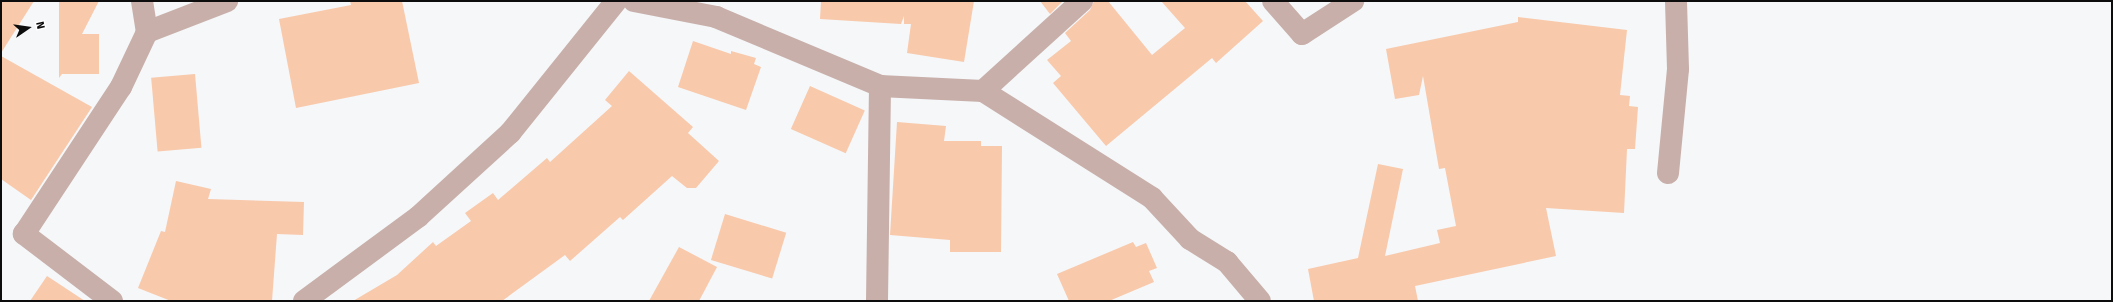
<!DOCTYPE html>
<style>
body{margin:0}
#map{position:relative;width:2113px;height:302px;overflow:hidden;background:#f5f7f9;font-family:"Fira Sans",sans-serif}
div>[style]{position:absolute}
.building>*{inset:0;background:#f9c9ab;transform-origin:0 0}
.minor>*{height:22px;margin:-11px;padding:0 11px;transform-origin:11px;border-radius:11px;background:#c8afaa}
span{translate:-50% -50%;white-space:nowrap;text-align:center;line-height:1.15;-webkit-text-stroke:3px #fff;paint-order:stroke}
.frame{position:absolute;inset:0;border:2px solid #0d0d0e;pointer-events:none}
.north{position:absolute;left:8px;top:8px;width:40px;height:40px;-webkit-text-stroke:3px #fff;paint-order:stroke;rotate:77deg;font-size:11px;font-weight:700;line-height:16px;text-align:center;color:#0d0d0e}
.north::after{content:'';display:block;margin:auto;width:14px;height:18px;background:#0d0d0e;clip-path:polygon(50% 0,100% 100%,50% 72%,0 100%)}
</style>
<div id="map">
<div class="building">
<div style="clip-path:polygon(1px 1px,34px 1px,1px 53px)"></div>
<div style="clip-path:polygon(59px 1px,99px 1px,82px 34px,99px 34px,99px 74px,62px 74px,59px 78px)"></div>
<div style="clip-path:polygon(350px 1px,402px 1px,419px 83px,296px 108px,279px 19px,351px 5px)"></div>
<div style="clip-path:polygon(821px 1px,974px 1px,964px 62px,907px 53px,911px 24px,904px 24px,904px 16px,901px 24px,820px 19px)"></div>
<div style="clip-path:polygon(1040px 1px,1063px 1px,1050px 14px)"></div>
<div style="clip-path:polygon(1094px 1px,1108px 1px,1152px 55px,1185px 28px,1161px 1px,1245px 1px,1263px 21px,1216px 63px,1212px 58px,1106px 146px,1053px 83px,1061px 76px,1047px 60px,1071px 41px,1065px 33px,1090px 10px)"></div>
<div style="clip-path:polygon(1518px 17px,1627px 30px,1620px 95px,1630px 96px,1629px 106px,1638px 107px,1635px 149px,1627px 149px,1624px 213px,1546px 208px,1556px 256px,1415px 286px,1418px 301px,1314px 301px,1308px 269px,1358px 258px,1378px 164px,1403px 169px,1385px 256px,1440px 243px,1437px 230px,1456px 226px,1445px 168px,1439px 169px,1423px 76px,1419px 95px,1395px 99px,1386px 49px,1518px 22px)"></div>
<div style="clip-path:polygon(693px 41px,731px 54px,731px 51px,756px 58px,754px 64px,761px 67px,746px 110px,678px 87px)"></div>
<div style="clip-path:polygon(1px 56px,92px 107px,31px 200px,1px 179px)"></div>
<div style="clip-path:polygon(629px 71px,693px 127px,688px 133px,719px 161px,696px 188px,687px 188px,672px 176px,623px 220px,620px 217px,570px 261px,565px 255px,502px 301px,353px 301px,397px 275px,433px 242px,436px 246px,471px 221px,465px 213px,493px 193px,498px 200px,547px 158px,550px 162px,612px 106px,605px 100px)"></div>
<div style="left:195px;top:74px;width:74px;height:44px;rotate:85deg"></div>
<div style="left:810px;top:86px;width:60px;height:47px;rotate:24deg"></div>
<div style="clip-path:polygon(897px 122px,946px 126px,944px 141px,981px 141px,981px 146px,1002px 146px,1001px 252px,950px 252px,950px 240px,890px 235px)"></div>
<div style="clip-path:polygon(176px 181px,211px 189px,208px 199px,304px 202px,303px 235px,277px 234px,272px 301px,171px 301px,138px 288px,161px 231px,165px 232px)"></div>
<div style="left:725px;top:214px;width:64px;height:48px;rotate:17deg"></div>
<div style="clip-path:polygon(1133px 242px,1136px 247px,1146px 243px,1157px 268px,1149px 271px,1154px 282px,1109px 301px,1069px 301px,1057px 274px)"></div>
<div style="clip-path:polygon(679px 247px,717px 267px,699px 301px,649px 301px)"></div>
<div style="clip-path:polygon(47px 276px,85px 301px,30px 301px)"></div>
</div>
<div class="minor">
<div style="left:142px;top:1px;width:31px;rotate:81deg"></div>
<div style="left:634px;top:1px;width:84px;rotate:11deg"></div>
<div style="left:716px;top:17px;width:178px;rotate:22.8deg"></div>
<div style="left:880px;top:86px;width:103px;rotate:2.8deg"></div>
<div style="left:983px;top:91px;width:200px;rotate:32.3deg"></div>
<div style="left:1152px;top:198px;width:56px;rotate:47.2deg"></div>
<div style="left:1190px;top:239px;width:44px;rotate:31.9deg"></div>
<div style="left:1227px;top:262px;width:51px;rotate:49.8deg"></div>
<div style="left:1273px;top:1px;width:44px;rotate:48.7deg"></div>
<div style="left:1302px;top:34px;width:61px;rotate:-32.9deg"></div>
<div style="left:983px;top:91px;width:134px;rotate:-42.3deg"></div>
<div style="left:1668px;top:173px;width:104px;rotate:-84.5deg"></div>
<div style="left:1678px;top:69px;width:68px;rotate:-91.7deg"></div>
<div style="left:112px;top:301px;width:111px;rotate:-142.7deg"></div>
<div style="left:24px;top:234px;width:176px;rotate:-56.6deg"></div>
<div style="left:121px;top:87px;width:61px;rotate:-64.7deg"></div>
<div style="left:147px;top:32px;width:86px;rotate:-21.2deg"></div>
<div style="left:304px;top:301px;width:142px;rotate:-36.4deg"></div>
<div style="left:418px;top:217px;width:125px;rotate:-42.4deg"></div>
<div style="left:510px;top:133px;width:169px;rotate:-51.2deg"></div>
<div style="left:877px;top:301px;width:215px;rotate:-89.2deg"></div>
</div>
<div class="frame"></div>
<div class="north">N</div>
</div>
